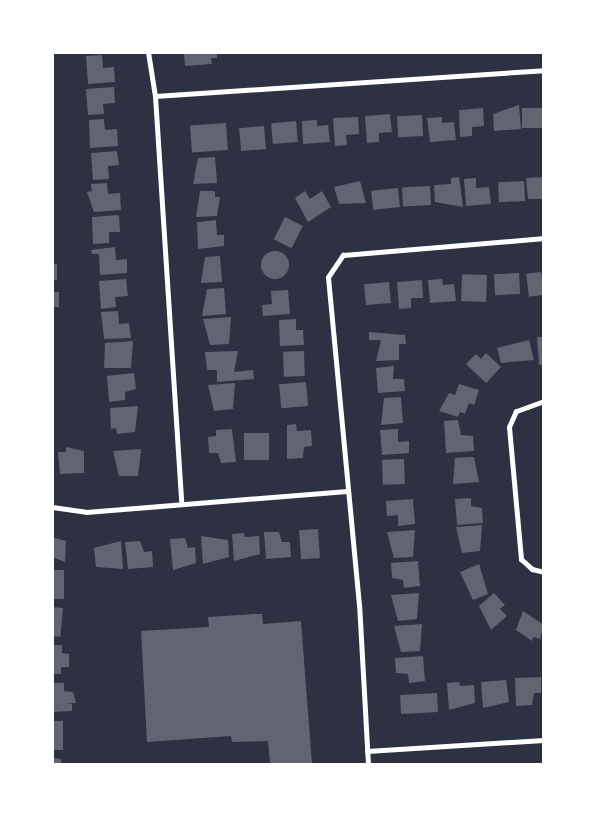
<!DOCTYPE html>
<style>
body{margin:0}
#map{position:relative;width:596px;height:817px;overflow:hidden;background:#2d3142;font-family:"Work Sans",sans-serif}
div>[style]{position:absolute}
.building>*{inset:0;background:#626471;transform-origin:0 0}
.round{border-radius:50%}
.minor>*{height:5px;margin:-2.5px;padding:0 2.5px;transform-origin:2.5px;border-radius:2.5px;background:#fff}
span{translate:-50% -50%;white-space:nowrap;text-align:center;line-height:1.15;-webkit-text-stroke:5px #fff;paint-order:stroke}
.frame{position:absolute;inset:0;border:54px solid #fff;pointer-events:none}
</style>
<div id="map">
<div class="building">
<div style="clip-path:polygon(184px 52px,217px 52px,217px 58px,211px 58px,212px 64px,185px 66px)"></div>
<div style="clip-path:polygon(102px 55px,103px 68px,114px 67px,115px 82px,88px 84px,86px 56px)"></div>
<div style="clip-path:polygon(114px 87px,115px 103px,103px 104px,104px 114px,88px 115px,86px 89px)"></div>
<div style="clip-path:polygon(519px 105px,521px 129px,494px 131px,493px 114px)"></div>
<div style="clip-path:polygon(483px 108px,484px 126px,472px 127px,472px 136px,460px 137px,459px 110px)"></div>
<div style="left:544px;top:108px;width:20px;height:22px;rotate:90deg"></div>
<div style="clip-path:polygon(390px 114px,392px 132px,379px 133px,379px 142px,367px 143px,365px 116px)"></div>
<div style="left:422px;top:115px;width:21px;height:25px;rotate:87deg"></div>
<div style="clip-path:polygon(358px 117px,359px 134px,346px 135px,347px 145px,335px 146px,333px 118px)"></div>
<div style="clip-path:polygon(442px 117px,442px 123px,454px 122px,456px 140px,430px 142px,427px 118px)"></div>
<div style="clip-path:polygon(104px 119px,105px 130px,117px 129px,118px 146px,90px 148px,89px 120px)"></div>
<div style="clip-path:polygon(317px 120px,317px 126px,328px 125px,330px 142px,303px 144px,302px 121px)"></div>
<div style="left:296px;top:121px;width:21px;height:25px;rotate:85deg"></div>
<div style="left:226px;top:123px;width:27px;height:36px;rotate:86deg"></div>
<div style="left:264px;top:126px;width:23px;height:25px;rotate:85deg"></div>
<div style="clip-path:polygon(117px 151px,119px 165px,108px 166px,109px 179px,93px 180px,91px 153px)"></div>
<div style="clip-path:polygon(215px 157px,217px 183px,193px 184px,198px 158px)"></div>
<div style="clip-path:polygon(459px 177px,463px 207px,435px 202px,434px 185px,451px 184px,451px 178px)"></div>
<div style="clip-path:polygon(544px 177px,544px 199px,528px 199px,526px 178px)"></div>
<div style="clip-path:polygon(476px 178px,476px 188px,489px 187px,491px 204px,466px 206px,464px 179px)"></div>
<div style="clip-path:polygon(360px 181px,366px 203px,339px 204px,334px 187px)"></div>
<div style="left:524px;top:181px;width:20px;height:26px;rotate:87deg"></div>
<div style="clip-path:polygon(107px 183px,108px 194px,120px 193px,121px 210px,94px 212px,87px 192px,92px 191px,91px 184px)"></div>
<div style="left:430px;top:186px;width:19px;height:28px;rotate:87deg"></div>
<div style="left:398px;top:188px;width:19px;height:27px;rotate:84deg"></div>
<div style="clip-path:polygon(200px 191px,215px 191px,215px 197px,220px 197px,217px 216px,196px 217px)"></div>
<div style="clip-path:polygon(305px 191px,310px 199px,322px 191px,331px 207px,308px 222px,295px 198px)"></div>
<div style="clip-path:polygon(119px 215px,120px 232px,109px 232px,109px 243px,93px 244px,92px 217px)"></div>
<div style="left:285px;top:217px;width:20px;height:25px;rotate:27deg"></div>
<div style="clip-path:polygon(216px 220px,217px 235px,224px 235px,224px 246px,198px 249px,197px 222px)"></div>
<div style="clip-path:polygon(115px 247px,116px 260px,127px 259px,127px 273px,100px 275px,99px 254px,92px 254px,91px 250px)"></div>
<div class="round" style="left:261px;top:251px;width:28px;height:28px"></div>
<div style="clip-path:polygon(220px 256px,222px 282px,201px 283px,205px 257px)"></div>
<div style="left:52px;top:264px;width:5px;height:16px"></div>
<div style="left:541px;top:272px;width:23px;height:15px;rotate:83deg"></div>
<div style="left:519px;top:273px;width:21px;height:25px;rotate:87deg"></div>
<div style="left:487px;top:275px;width:27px;height:25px;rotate:92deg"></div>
<div style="clip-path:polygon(126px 279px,128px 296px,115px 297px,116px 307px,101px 309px,99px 281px)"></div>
<div style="clip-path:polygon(442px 279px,443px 285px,454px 284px,456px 301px,430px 303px,428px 280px)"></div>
<div style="clip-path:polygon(422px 280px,423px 298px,411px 298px,411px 308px,399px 309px,397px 282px)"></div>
<div style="left:389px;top:282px;width:21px;height:25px;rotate:85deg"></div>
<div style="clip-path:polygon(224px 288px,226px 314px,202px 316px,207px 289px)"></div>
<div style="clip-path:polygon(288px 290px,290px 314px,263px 316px,262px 305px,272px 304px,271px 291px)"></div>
<div style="left:52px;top:292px;width:7px;height:15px"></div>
<div style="clip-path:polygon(118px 311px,119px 324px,129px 323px,131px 338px,104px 339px,101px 312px)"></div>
<div style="clip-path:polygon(231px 317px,229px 344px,210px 345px,203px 319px)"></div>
<div style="clip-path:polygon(296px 319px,296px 330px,303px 330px,304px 345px,280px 346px,279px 320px)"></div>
<div style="clip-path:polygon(369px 332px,405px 335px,406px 344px,399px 344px,399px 360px,376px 361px,381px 340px,369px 340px)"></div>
<div style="clip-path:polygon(537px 337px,544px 337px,544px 364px,539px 365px)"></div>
<div style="clip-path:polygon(529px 340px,534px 360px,501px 363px,497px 348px)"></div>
<div style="clip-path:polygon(133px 341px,131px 368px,104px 368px,105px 343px)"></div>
<div style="clip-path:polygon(238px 351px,234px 372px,253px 370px,254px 379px,217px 382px,217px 370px,207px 370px,205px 352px)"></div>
<div style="left:304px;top:351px;width:25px;height:21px;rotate:88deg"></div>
<div style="clip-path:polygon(486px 353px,501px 367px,486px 383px,466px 364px,476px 354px,481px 359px)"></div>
<div style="clip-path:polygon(394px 366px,393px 379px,404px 379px,405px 391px,378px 393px,376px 368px)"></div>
<div style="clip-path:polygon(134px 373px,136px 389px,125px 392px,125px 400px,109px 402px,107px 376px)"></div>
<div style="left:306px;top:382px;width:24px;height:27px;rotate:85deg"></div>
<div style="clip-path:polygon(235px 383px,233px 409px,214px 411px,208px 385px)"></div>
<div style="clip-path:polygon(459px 384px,479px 390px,474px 405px,469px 403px,465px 414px,460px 412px,458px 417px,439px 411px,449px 393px,455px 395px)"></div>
<div style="clip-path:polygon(401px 397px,403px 423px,381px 425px,384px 398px)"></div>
<div style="clip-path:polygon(138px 406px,135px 432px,117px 434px,116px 428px,111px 429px,110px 408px)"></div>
<div style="clip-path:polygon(458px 420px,461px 435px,473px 436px,474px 451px,446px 453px,444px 421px)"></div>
<div style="clip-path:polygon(296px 424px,297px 431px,311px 430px,312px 446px,304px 447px,303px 458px,287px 459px,287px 425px)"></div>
<div style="clip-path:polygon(232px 429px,236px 462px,221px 463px,218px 453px,209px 453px,208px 437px,216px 436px,216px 430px)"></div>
<div style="clip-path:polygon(398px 429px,398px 442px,409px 441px,409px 453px,382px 455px,380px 430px)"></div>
<div style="left:244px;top:433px;width:25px;height:27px"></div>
<div style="clip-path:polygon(66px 447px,84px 451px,84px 473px,60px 474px,58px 452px,66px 452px)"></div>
<div style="clip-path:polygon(141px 449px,138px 476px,119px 476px,113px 451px)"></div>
<div style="clip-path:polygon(474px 457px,479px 482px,453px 484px,455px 458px)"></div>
<div style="left:404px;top:459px;width:25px;height:22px;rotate:88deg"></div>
<div style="clip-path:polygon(471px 498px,471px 506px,482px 508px,483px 523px,457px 525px,455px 499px)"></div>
<div style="clip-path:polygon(413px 499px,415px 524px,398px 526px,398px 515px,387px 516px,386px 501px)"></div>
<div style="clip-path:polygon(482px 525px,480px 551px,462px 553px,456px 527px)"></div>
<div style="left:318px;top:529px;width:29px;height:19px;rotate:86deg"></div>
<div style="clip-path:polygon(415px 530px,413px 557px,394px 558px,387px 532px)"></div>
<div style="clip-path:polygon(264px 532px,279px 532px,282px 542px,290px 542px,291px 557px,266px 559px)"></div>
<div style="clip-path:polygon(244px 533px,245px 537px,259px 536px,260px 554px,234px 561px,232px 534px)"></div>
<div style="clip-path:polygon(201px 536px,228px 540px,229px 557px,203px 564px)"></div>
<div style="clip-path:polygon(52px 537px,66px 541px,65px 562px,52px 557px)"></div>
<div style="clip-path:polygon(185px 538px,188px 548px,195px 547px,196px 563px,173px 570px,170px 539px)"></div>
<div style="clip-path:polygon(121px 541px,123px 569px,96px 567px,94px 548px)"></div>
<div style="clip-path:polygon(140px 541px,144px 552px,152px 551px,153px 567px,128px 569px,125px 542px)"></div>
<div style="clip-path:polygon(418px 561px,420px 586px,404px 588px,403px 580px,392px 578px,391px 563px)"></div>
<div style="clip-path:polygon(479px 564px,488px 594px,473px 600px,460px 572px)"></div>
<div style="left:52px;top:570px;width:12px;height:29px"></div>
<div style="clip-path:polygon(419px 593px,417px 619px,398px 621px,391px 595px)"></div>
<div style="clip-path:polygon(494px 593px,505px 605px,500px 609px,507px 616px,491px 630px,479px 606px)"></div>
<div style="left:52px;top:607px;width:11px;height:29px;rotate:5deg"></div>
<div style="clip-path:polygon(523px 611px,544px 625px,540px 639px,533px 637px,532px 641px,516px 630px)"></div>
<div style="clip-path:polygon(254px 614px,262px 614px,263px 624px,301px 621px,312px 764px,270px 764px,268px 741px,232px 742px,231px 736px,147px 742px,141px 631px,209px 627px,208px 617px)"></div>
<div style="clip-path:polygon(422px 624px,420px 651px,401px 652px,394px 626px)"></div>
<div style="clip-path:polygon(52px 645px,62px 645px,62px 653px,69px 654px,69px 667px,61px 667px,61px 674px,52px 674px)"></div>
<div style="clip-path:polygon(423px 656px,425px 681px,409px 683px,408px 674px,396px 673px,395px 658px)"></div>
<div style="clip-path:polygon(541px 677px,541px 693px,534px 693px,532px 705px,516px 706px,515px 678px)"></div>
<div style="clip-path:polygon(506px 680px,509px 702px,483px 708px,481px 682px)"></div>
<div style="clip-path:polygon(459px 682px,460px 686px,474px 685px,475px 703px,449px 710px,447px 683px)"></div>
<div style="clip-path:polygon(52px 683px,64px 683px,64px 691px,73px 692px,76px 703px,64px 704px,72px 704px,72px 711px,52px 712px)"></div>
<div style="left:437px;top:693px;width:19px;height:37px;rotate:87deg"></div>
<div style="left:52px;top:721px;width:11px;height:29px"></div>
<div style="clip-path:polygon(52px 758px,61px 759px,61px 764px,52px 764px)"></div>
</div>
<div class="minor">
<div style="left:148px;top:52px;width:45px;rotate:81deg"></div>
<div style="left:155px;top:96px;width:406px;rotate:86.3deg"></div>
<div style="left:155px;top:96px;width:390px;rotate:-3.8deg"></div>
<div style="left:544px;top:401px;width:30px;rotate:160deg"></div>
<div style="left:516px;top:411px;width:17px;rotate:114deg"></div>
<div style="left:509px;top:427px;width:133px;rotate:84.8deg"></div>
<div style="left:521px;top:559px;width:15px;rotate:42deg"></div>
<div style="left:532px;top:569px;width:12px;rotate:14deg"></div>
<div style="left:52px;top:507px;width:34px;rotate:8deg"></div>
<div style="left:86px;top:512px;width:262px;rotate:-4.6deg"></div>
<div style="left:367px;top:751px;width:177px;rotate:-3.6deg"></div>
<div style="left:368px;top:764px;width:159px;rotate:-93.2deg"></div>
<div style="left:359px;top:605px;width:329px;rotate:-95.4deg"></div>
<div style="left:328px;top:277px;width:27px;rotate:-56deg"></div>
<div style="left:343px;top:255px;width:202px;rotate:-4.8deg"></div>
</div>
<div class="frame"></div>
</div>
